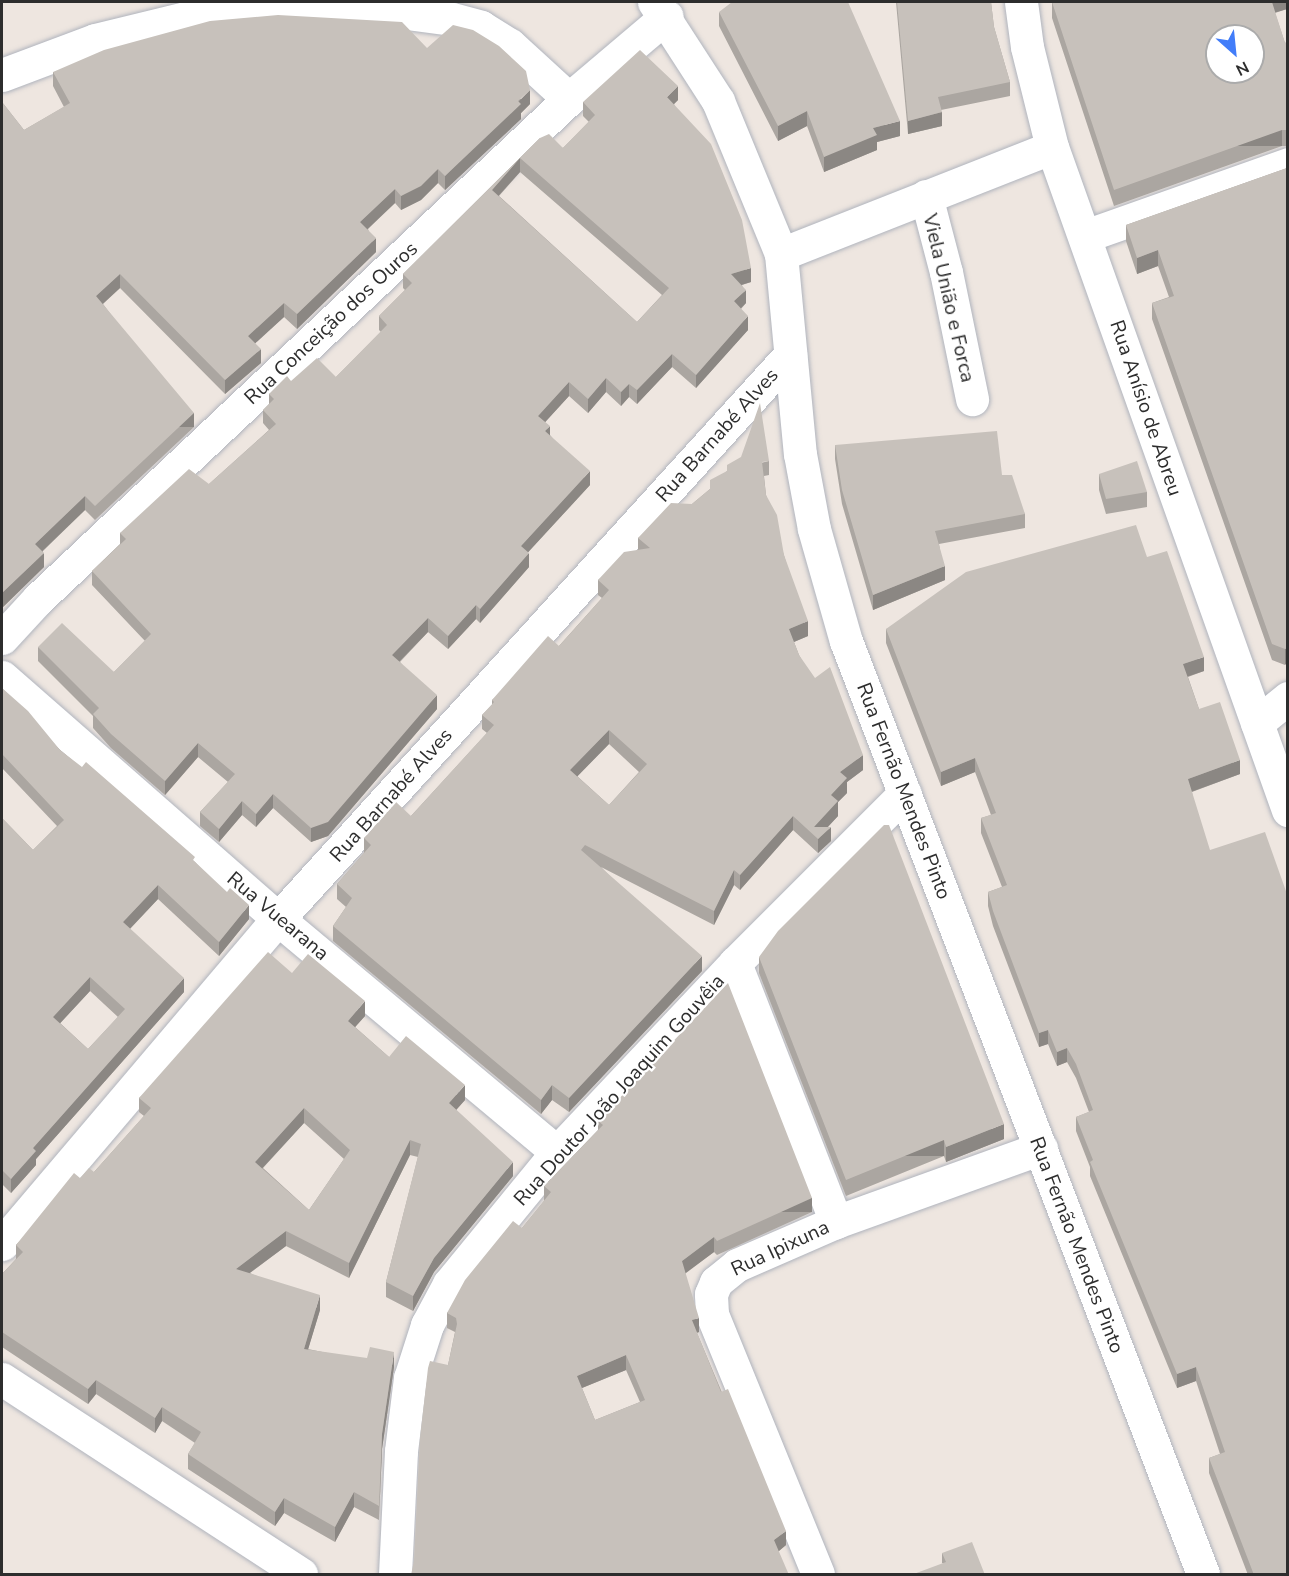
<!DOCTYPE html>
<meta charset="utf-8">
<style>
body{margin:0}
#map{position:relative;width:1289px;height:1576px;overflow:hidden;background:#eee6e0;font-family:"Nunito Sans",sans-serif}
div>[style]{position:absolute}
.roads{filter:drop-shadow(0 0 2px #b0b4bd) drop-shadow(0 0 2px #b0b4bd)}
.minor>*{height:33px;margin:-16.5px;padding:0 16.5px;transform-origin:16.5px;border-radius:16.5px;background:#fff}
.wall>*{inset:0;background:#aba6a1}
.shaded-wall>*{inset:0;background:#8b8783;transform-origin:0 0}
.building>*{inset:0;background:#c7c1bb}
span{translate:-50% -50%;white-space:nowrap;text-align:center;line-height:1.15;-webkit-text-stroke:4.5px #fff;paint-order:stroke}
.street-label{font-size:20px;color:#2d2d2d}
.frame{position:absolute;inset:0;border:3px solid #2d2d2d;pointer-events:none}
.north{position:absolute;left:1205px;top:24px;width:60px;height:60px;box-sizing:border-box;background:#fff;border:2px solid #ababab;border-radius:50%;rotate:153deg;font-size:16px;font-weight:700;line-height:24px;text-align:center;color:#2d2d2d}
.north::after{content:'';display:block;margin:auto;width:21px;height:27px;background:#427df9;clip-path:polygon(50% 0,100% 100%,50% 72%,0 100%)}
</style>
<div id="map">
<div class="roads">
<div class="minor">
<div style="left:654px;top:2px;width:118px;rotate:57.1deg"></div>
<div style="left:718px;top:101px;width:165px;rotate:67.6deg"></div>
<div style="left:781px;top:254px;width:201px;rotate:84.6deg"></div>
<div style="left:800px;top:454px;width:76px;rotate:79.4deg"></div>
<div style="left:814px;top:529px;width:116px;rotate:74.1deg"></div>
<div style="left:846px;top:641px;width:999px;rotate:69.06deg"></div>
<div style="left:1021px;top:2px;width:45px;rotate:82.4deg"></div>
<div style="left:1027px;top:47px;width:103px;rotate:76deg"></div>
<div style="left:1052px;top:147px;width:704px;rotate:70.41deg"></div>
<div style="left:2px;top:75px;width:99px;rotate:-20.6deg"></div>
<div style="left:95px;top:40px;width:94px;rotate:-13.6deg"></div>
<div style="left:186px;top:18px;width:94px;rotate:-4.9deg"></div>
<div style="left:280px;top:10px;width:119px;rotate:1deg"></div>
<div style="left:399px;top:12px;width:53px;rotate:7.5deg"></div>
<div style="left:452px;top:19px;width:30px;rotate:15deg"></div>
<div style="left:481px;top:27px;width:34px;rotate:32deg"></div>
<div style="left:510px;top:45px;width:80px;rotate:42.5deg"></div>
<div style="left:926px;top:196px;width:79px;rotate:75.3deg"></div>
<div style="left:946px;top:272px;width:130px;rotate:78.4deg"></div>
<div style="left:1085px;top:236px;width:215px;rotate:-19.5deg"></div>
<div style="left:781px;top:254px;width:291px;rotate:-21.5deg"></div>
<div style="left:2px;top:638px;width:53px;rotate:-47.3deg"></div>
<div style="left:38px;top:599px;width:729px;rotate:-43.28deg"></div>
<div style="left:569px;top:99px;width:128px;rotate:-40.3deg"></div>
<div style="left:2px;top:677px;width:367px;rotate:41.2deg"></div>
<div style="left:278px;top:919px;width:363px;rotate:39.9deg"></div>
<div style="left:1257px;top:723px;width:40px;rotate:-39deg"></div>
<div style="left:735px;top:963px;width:278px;rotate:68.7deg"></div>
<div style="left:2px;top:1244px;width:426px;rotate:-49.7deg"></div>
<div style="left:278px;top:919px;width:762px;rotate:-47.77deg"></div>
<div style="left:2px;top:1379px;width:357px;rotate:33.1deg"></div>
<div style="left:395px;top:1574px;width:123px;rotate:-87.2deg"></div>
<div style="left:401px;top:1451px;width:74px;rotate:-83deg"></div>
<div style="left:410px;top:1378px;width:56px;rotate:-72.2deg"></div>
<div style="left:427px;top:1325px;width:47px;rotate:-61.8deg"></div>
<div style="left:449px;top:1284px;width:171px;rotate:-50.7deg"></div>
<div style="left:557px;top:1152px;width:260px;rotate:-46.7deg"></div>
<div style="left:735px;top:963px;width:240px;rotate:-45deg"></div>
<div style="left:818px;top:1574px;width:281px;rotate:-112.2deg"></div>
<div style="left:712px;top:1314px;width:20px;rotate:-93deg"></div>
<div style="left:711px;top:1294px;width:13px;rotate:-67deg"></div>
<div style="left:716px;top:1282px;width:27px;rotate:-39deg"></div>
<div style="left:737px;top:1265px;width:108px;rotate:-23.5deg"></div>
<div style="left:836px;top:1222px;width:218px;rotate:-19.8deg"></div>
</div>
</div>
<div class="wall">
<div style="clip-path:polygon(896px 2px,991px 2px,994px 27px,1010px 82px,1010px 96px,941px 110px,942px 126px,908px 134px)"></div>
<div style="clip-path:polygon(1052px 2px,1287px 9px,1275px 13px,1285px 43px,1287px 42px,1287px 146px,1282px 146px,1114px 206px,1052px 18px)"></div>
<div style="clip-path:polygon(719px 12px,900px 136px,877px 142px,877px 150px,824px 172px,807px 126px,778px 141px,719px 26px)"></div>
<div style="clip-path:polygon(427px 48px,530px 104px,521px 113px,521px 119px,445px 190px,438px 183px,421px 200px,401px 210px,395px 203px,368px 229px,376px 252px,297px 329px,284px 317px,255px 343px,261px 363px,225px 394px,120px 288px,103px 304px,194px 427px,95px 520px,85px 510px,43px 551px,44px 567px,2px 608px,2px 102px,24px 130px,64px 107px,53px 86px,53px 72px)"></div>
<div style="clip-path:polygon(evenodd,678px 100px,674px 104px,751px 282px,742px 285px,746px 303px,741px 309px,748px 330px,696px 388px,672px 367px,637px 404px,629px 397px,621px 406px,606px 392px,588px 413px,569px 396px,545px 422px,550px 435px,590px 485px,528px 552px,529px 567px,480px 623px,476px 619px,448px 649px,428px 632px,400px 662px,437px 709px,328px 836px,311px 842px,273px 808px,256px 827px,242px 815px,219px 842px,200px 826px,200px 812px,228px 782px,198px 757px,165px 795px,111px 748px,93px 728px,93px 716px,38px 661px,38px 647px,114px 672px,145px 641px,92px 585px,92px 571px,120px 544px,120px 533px,209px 484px,269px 430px,263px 423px,263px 410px,269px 404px,269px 394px,291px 381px,336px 377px,381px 332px,379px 330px,379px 316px,405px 290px,403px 288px,403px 274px,540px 138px,563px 148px,589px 122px,583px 116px,583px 102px,678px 100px,520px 172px,662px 295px,637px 322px,499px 196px,520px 172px)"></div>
<div style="clip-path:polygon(1287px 168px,1285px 665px,1272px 660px,1152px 319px,1152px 303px,1169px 297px,1158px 266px,1137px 274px,1126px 241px,1126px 225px)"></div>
<div style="clip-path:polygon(835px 445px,1002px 475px,1025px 514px,1025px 528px,939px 544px,945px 580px,873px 610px,842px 504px,835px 459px)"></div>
<div style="clip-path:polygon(evenodd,769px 461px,769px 475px,764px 476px,766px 495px,808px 636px,794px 642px,799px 655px,863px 770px,847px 782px,847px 793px,838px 802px,838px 816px,828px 827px,831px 841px,818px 853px,793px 830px,740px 890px,734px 885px,714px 925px,601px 867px,702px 971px,569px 1112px,552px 1100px,541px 1114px,333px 941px,333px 926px,346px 907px,337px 899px,337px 884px,364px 853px,364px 838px,411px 816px,487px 733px,482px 729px,482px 715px,492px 705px,492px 700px,559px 646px,602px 598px,598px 595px,598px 580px,638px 550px,638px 538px,692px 504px,710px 489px,727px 471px,769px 461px,609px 744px,639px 772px,609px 805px,577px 776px,609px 744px)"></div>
<div style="clip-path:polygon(1099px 474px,1147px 492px,1147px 507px,1106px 514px,1099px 490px)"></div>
<div style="clip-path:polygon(1147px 557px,1204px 671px,1188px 677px,1199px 709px,1240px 774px,1192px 792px,1287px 1575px,1248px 1575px,1209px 1473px,1209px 1458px,1220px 1454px,1196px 1381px,1177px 1388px,1090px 1176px,1090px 1167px,1076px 1131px,1076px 1117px,1089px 1112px,1076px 1078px,1067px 1062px,1057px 1066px,1048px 1044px,1039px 1047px,993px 926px,988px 906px,988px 892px,1002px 887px,981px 833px,981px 818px,991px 815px,975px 772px,941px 786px,886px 643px,886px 629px)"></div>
<div style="clip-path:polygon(evenodd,2px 688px,60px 750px,195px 862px,249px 919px,219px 956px,158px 899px,130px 929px,184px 992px,36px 1159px,36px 1165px,11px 1193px,2px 1184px,2px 818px,33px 850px,57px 826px,2px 768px,2px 688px,90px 991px,118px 1017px,88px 1049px,60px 1023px,90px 991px)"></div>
<div style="clip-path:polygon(759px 957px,1004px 1139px,946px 1162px,944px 1156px,846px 1196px,759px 973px)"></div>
<div style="clip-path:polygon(evenodd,292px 973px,365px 1016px,355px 1027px,389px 1057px,465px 1100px,456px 1110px,513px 1176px,434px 1272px,413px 1311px,386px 1297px,386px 1282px,418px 1157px,410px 1155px,349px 1278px,286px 1246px,250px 1273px,320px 1310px,308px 1349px,394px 1367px,382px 1449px,379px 1520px,354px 1507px,335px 1542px,284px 1513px,275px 1526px,188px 1469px,188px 1454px,195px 1443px,162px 1421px,155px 1433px,96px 1394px,88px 1404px,2px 1347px,2px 1274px,16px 1259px,16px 1245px,80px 1178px,94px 1172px,144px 1116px,139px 1112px,139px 1098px,292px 973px,304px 1123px,344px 1159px,309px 1210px,263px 1168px,304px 1123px)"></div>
<div style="clip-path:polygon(evenodd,598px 1121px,812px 1212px,717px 1255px,714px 1252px,685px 1273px,699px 1332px,697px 1333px,786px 1545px,779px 1551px,448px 1365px,455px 1332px,447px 1328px,447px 1313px,522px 1228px,544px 1201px,544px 1186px,598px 1130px,598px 1121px,626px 1370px,640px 1402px,595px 1420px,582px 1388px,626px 1370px)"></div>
<div style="clip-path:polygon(942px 1553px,985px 1575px,942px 1563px)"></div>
</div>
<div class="shaded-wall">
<div style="clip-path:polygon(1270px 2px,1287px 2px,1287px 9px,1270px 14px)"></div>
<div style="clip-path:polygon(678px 86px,678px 100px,667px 111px,667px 97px)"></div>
<div style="clip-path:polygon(530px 90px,530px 104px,521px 113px,521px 119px,445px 190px,445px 176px)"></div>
<div style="clip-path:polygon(807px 111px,807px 126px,778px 141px,778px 126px)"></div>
<div style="clip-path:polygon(942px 112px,942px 126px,908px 134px,908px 121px)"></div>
<div style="clip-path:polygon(900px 121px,900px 136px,877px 142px,877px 150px,824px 172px,824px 157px,873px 128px)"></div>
<div style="left:1282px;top:130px;width:16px;height:178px;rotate:90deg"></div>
<div style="clip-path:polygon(520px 158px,520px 172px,492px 203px,492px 190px)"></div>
<div style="clip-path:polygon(438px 169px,438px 183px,421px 200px,401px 210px,401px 196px)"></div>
<div style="clip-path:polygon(395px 189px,395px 203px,360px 236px,360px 222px)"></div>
<div style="clip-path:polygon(376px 238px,376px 252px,297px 329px,297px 314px)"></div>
<div style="clip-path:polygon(1158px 250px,1158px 266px,1137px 274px,1137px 258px)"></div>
<div style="clip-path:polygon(751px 268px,751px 282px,731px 288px,731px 274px)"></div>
<div style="clip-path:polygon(120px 274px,120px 288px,96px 310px,96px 296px)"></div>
<div style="clip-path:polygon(746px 290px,746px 303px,734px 315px,734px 301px)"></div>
<div style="clip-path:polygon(284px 303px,284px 317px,248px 350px,248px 336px)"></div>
<div style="clip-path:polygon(748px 316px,748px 330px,696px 388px,696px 375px)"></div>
<div style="clip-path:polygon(261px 349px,261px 363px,225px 394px,225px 380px)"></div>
<div style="clip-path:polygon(672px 354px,672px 367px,637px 404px,637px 390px)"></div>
<div style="clip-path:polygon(606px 378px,606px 392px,588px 413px,588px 399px)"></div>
<div style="clip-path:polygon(569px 382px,569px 396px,538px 430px,538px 416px)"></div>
<div style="clip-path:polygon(629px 384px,629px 397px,621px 406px,621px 392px)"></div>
<div style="left:194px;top:413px;width:14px;height:136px;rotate:90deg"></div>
<div style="clip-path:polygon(550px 426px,550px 440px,545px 431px)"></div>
<div style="clip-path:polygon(590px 471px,590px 485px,521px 560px,521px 546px)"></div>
<div style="clip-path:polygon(85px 496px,85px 510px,35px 558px,35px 544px)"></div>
<div style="clip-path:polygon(44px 553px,44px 567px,2px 608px,2px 593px)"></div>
<div style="clip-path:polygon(529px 553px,529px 567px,480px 623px,480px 609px)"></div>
<div style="clip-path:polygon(945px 566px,945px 580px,873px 610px,873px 595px)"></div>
<div style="clip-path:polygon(476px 605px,476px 619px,448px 649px,448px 636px)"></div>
<div style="clip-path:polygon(428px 618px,428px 632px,392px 669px,392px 655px)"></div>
<div style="clip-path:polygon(808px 621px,808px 636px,789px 644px,789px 629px)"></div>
<div style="clip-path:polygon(1287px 647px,1287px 663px,1285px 665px,1285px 649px)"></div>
<div style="clip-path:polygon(1204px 657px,1204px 671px,1183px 678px,1183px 664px)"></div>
<div style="clip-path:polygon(437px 695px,437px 709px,328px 836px,311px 842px,311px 828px)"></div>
<div style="clip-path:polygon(609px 730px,609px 744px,570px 784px,570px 770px)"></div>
<div style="clip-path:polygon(198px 743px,198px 757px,165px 795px,165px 781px)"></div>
<div style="clip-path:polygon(863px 755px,863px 770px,847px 782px,847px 793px,838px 802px,838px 816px,817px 838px,814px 827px,831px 795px,840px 772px)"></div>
<div style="clip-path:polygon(975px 758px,975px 772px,941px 786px,941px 772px)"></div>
<div style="clip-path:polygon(1240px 760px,1240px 774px,1188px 793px,1188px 779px)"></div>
<div style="clip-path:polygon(273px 794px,273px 808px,256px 827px,256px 814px)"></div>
<div style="clip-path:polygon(242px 801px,242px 815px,219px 842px,219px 829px)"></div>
<div style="clip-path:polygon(793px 816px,793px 830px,740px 890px,740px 875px)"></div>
<div style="clip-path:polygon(831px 827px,831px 841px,818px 853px,818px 839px)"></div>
<div style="clip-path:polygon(734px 870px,734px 885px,714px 925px,714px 911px)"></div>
<div style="clip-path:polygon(158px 885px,158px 899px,123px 936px,123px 922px)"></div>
<div style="clip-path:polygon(249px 905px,249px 919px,219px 956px,219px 942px)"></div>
<div style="clip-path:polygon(702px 956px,702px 971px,569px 1112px,569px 1098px)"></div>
<div style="clip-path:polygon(90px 977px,90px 991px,53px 1031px,53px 1017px)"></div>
<div style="clip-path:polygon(184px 978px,184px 992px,36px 1159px,36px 1165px,11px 1193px,11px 1179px,33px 1148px)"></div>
<div style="clip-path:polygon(365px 1001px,365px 1016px,348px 1035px,348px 1021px)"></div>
<div style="clip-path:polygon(1048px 1030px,1048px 1044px,1039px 1047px,1039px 1033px)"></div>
<div style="clip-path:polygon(1067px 1048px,1067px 1062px,1057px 1066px,1057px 1052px)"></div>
<div style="clip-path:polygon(465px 1085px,465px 1100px,449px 1118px,449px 1103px)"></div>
<div style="clip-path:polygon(552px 1085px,552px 1100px,541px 1114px,541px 1100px)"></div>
<div style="clip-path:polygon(304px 1108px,304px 1123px,255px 1176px,255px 1162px)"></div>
<div style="clip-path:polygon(1004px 1124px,1004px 1139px,946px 1162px,946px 1147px)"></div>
<div style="clip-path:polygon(410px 1140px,410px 1155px,349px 1278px,349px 1263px)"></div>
<div style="left:944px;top:1140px;width:16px;height:106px;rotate:90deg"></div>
<div style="clip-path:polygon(513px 1162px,513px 1176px,434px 1272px,413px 1311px,413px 1296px,434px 1258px)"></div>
<div style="left:812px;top:1198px;width:14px;height:104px;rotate:90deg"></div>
<div style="clip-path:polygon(286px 1231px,286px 1246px,236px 1283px,236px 1269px)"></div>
<div style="clip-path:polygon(714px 1237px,714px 1252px,682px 1276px,682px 1261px)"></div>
<div style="clip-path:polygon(320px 1295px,320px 1310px,304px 1363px,304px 1349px)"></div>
<div style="clip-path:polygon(699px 1318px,699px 1332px,692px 1334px,692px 1320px)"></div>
<div style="clip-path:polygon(394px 1352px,394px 1367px,382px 1449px,379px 1520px,382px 1434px)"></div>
<div style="clip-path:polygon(626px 1355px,626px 1370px,577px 1390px,577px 1376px)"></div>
<div style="clip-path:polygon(1196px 1367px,1196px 1381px,1177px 1388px,1177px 1374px)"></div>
<div style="clip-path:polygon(96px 1380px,96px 1394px,88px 1404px,88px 1389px)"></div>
<div style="clip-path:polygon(162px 1407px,162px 1421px,155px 1433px,155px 1418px)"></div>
<div style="clip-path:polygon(354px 1492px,354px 1507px,335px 1542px,335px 1527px)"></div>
<div style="clip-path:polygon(284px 1498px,284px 1513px,275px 1526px,275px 1512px)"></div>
<div style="clip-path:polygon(786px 1531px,786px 1545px,774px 1555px,774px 1540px)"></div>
</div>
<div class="building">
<div style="clip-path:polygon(732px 2px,848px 2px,900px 121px,873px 128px,877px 135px,824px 157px,807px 111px,778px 126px,719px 12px)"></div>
<div style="clip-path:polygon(897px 2px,991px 2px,994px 27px,1010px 82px,938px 97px,942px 112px,908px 121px)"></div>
<div style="clip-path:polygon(evenodd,1052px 2px,1272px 2px,1285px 43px,1287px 42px,1287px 130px,1282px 130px,1114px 190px,1052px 2px,1217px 36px,1253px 36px,1253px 72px,1217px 72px,1217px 36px)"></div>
<div style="clip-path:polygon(278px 15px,402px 22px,427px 48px,453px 25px,473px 30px,499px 46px,526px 71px,530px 90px,518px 101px,521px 104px,445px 176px,438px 169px,421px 186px,401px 196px,395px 189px,360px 222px,376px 238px,297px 314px,284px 303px,248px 336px,261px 349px,225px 380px,120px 274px,96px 296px,194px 413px,95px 506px,85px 496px,35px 544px,44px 553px,2px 593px,2px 102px,24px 130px,70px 103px,53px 72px,104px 50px,210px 21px)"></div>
<div style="clip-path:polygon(evenodd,640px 50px,678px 86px,667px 97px,711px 144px,742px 220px,751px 268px,731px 274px,746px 290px,734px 301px,748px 316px,696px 375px,672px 354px,637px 390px,629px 384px,621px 392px,606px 378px,588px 399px,569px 382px,538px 416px,550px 426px,545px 431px,590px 471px,521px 546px,529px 553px,480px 609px,476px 605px,448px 636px,428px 618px,392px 655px,437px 695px,328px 822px,311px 828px,273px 794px,256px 814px,242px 801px,219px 829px,200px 812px,235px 774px,198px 743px,165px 781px,111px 734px,93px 714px,99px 708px,38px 647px,62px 623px,114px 672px,151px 634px,92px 571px,126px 539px,120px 533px,189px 469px,209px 484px,276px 424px,263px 410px,274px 399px,269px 394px,287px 376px,291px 381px,317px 358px,336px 377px,387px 325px,379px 316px,412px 283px,403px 274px,540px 138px,549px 134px,563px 148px,595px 115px,583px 102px,640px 50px,520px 158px,669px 288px,637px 322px,492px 190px,520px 158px)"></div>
<div style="clip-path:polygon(1287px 168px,1287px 647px,1285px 649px,1272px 644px,1152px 303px,1174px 296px,1158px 250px,1137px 258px,1126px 225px)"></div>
<div style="clip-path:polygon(evenodd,760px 403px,769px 461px,762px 462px,766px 495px,777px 515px,784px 555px,808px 621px,789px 629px,799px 655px,815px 678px,830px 667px,863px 755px,840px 772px,847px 778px,831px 795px,838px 801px,814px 827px,831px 827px,818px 839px,793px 816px,740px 875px,734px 870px,714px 911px,585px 845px,581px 850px,702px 956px,569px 1098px,552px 1085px,541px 1100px,333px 926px,352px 898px,337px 884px,371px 845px,364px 838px,396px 802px,411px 816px,494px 725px,482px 715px,494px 702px,492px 700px,548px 636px,559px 646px,578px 625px,609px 590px,598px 580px,624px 552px,650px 548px,638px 538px,671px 503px,692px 504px,710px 489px,710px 480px,727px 471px,727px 465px,741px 457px,760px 403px,609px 730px,647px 764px,609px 805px,570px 770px,609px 730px)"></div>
<div style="clip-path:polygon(997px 431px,1002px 475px,1012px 475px,1025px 514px,935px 531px,945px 566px,873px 595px,842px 490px,835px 445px)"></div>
<div style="clip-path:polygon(1137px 461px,1147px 492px,1106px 499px,1099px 474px)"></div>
<div style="clip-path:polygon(1136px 525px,1147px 557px,1167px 551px,1204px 657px,1183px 664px,1199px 709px,1220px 702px,1240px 760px,1188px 779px,1210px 850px,1265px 832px,1287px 894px,1287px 1575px,1254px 1575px,1209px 1458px,1225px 1452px,1196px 1367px,1177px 1374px,1090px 1162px,1093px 1160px,1076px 1117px,1093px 1110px,1076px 1064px,1067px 1048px,1057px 1052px,1048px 1030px,1039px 1033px,993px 911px,988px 892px,1007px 885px,981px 818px,996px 813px,975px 758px,941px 772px,886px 629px,966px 572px)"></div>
<div style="clip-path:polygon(evenodd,2px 688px,28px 711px,60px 750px,82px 767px,86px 762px,195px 857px,193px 860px,227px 892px,230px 888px,249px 905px,219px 942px,158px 885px,123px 922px,184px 978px,33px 1148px,36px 1151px,11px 1179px,2px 1170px,2px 818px,33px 850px,64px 820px,2px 754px,2px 688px,90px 977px,125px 1009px,88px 1049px,53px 1017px,90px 977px)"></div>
<div style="clip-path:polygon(884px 825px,889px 825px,1004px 1124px,946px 1147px,944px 1140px,846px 1180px,759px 957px,778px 931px)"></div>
<div style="clip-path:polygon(evenodd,268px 952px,292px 973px,308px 954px,365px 1001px,348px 1021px,389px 1057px,406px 1036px,465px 1085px,449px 1103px,513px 1162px,434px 1258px,413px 1296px,386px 1282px,421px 1144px,410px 1140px,349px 1263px,286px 1231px,236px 1269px,320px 1295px,304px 1349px,367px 1358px,370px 1347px,394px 1352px,382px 1434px,379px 1506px,354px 1492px,335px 1527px,284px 1498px,275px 1512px,188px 1454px,201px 1432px,162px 1407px,155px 1418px,96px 1380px,88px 1389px,2px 1332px,2px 1274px,23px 1252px,16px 1245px,74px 1173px,80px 1178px,89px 1168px,94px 1172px,151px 1108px,139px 1098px,268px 952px,304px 1108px,350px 1150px,309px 1210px,255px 1162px,304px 1108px)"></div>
<div style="clip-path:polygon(evenodd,728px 983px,812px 1198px,717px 1241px,714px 1237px,682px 1261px,699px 1318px,692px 1320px,721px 1392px,728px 1389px,786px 1531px,774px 1540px,789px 1575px,411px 1575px,414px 1561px,420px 1438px,428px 1368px,430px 1361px,448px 1365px,457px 1324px,456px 1318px,447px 1313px,465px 1280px,513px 1221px,522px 1228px,551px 1192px,544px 1186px,603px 1125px,598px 1121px,728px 983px,626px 1355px,645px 1400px,595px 1420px,577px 1376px,626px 1355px)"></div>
<div style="clip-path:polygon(972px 1542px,985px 1575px,911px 1575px,946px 1562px,942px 1553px)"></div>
</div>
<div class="street-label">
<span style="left:949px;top:298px;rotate:77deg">Viela União e Forca</span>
<span style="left:331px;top:323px;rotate:-43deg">Rua Conceição dos Ouros</span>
<span style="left:1146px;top:408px;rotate:71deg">Rua Anísio de Abreu</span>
<span style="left:717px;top:435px;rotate:-48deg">Rua Barnabé Alves</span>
<span style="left:904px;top:791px;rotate:69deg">Rua Fernão Mendes Pinto</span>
<span style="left:391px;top:795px;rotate:-48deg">Rua Barnabé Alves</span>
<span style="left:278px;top:916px;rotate:40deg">Rua Vuearana</span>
<span style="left:619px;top:1090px;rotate:-48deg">Rua Doutor João Joaquim Gouvêia</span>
<span style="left:1077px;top:1245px;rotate:69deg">Rua Fernão Mendes Pinto</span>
<span style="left:780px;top:1248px;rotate:-25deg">Rua Ipixuna</span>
</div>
<div class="frame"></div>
<div class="north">N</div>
</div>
